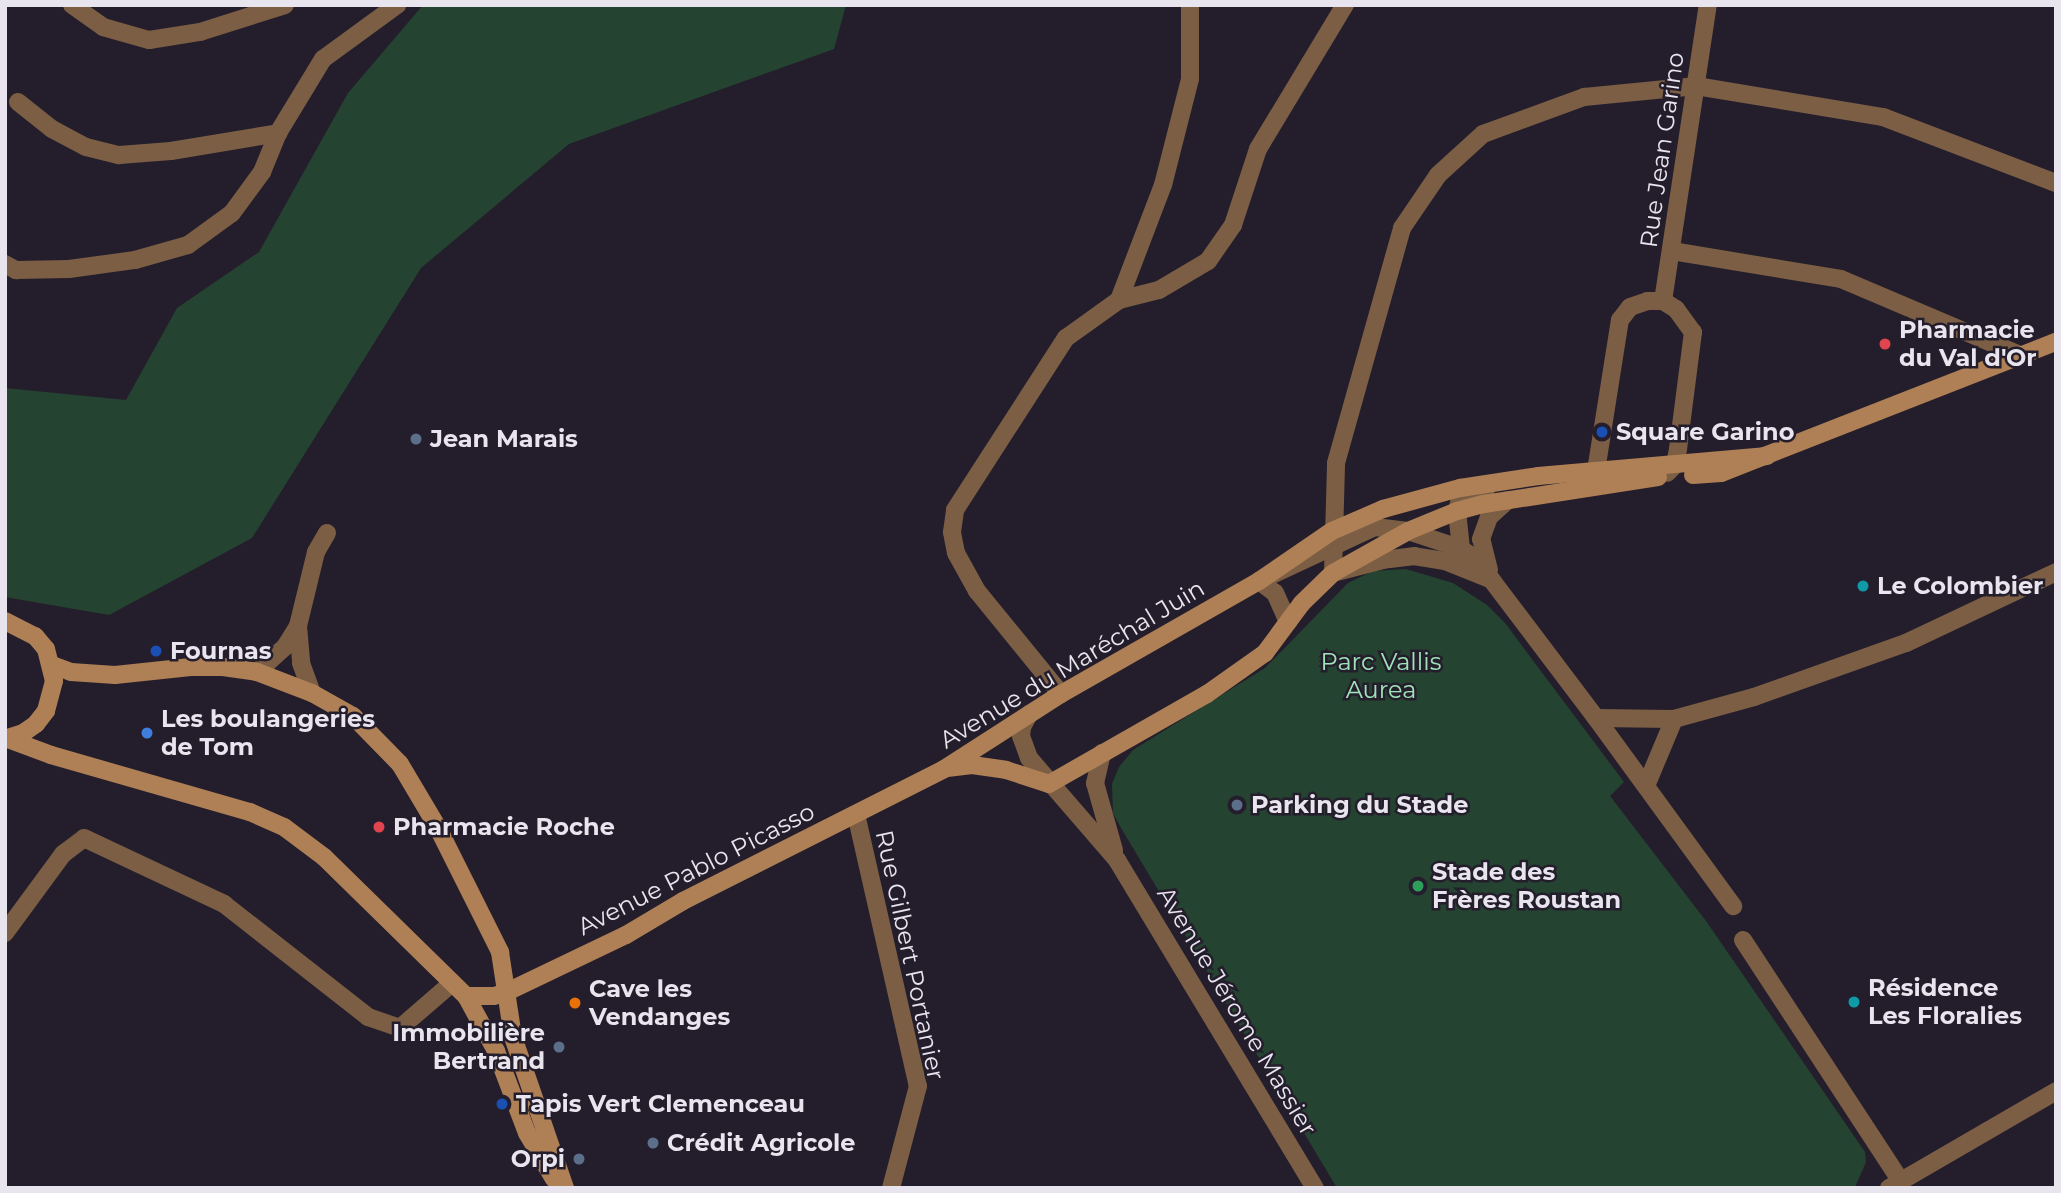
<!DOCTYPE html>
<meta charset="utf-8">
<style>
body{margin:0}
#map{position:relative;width:2061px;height:1193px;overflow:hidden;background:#241e2c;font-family:Montserrat,sans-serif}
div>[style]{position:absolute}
.green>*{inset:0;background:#254331}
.street>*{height:18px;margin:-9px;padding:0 9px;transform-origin:9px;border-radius:9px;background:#7b5e44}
.secondary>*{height:18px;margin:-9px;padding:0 9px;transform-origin:9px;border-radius:9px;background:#af8055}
.dots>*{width:19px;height:19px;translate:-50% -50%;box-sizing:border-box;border:4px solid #241e2c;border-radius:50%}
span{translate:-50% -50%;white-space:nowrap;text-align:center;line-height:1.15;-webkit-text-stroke:5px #241e2c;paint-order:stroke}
.street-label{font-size:24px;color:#e9e5ef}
.poi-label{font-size:24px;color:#e9e5ef;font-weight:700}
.left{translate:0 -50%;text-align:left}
.right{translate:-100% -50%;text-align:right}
.park-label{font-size:24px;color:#9fe3b8}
.frame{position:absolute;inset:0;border:7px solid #e9e5ef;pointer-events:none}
</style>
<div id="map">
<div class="green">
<div style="clip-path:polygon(423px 5px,846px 5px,834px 49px,569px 144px,421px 268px,252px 538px,109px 615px,5px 597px,5px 388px,126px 400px,177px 308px,259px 252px,348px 93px)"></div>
<div style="clip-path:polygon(1406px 569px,1453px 583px,1487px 605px,1505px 623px,1624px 782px,1610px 796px,1706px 921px,1865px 1152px,1866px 1162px,1855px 1187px,1337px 1188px,1121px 828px,1113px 813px,1112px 784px,1119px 767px,1133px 750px,1265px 668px,1348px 583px,1373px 571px)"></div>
</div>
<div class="street">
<div style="left:72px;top:5px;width:38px;rotate:35deg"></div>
<div style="left:103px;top:27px;width:48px;rotate:15.8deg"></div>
<div style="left:149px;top:40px;width:52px;rotate:-8.9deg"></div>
<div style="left:200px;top:32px;width:89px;rotate:-17.6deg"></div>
<div style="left:18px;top:102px;width:43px;rotate:38.5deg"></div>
<div style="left:52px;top:129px;width:38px;rotate:28deg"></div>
<div style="left:86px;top:147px;width:34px;rotate:14deg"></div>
<div style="left:119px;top:155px;width:52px;rotate:-4.4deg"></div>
<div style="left:171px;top:151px;width:109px;rotate:-9.5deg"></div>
<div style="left:1672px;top:251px;width:171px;rotate:9.4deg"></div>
<div style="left:1841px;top:279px;width:197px;rotate:23deg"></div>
<div style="left:5px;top:264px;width:13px;rotate:29deg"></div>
<div style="left:16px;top:270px;width:53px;rotate:-1.1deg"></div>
<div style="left:69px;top:269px;width:67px;rotate:-7.8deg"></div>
<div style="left:135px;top:260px;width:55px;rotate:-15.8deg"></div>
<div style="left:188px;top:245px;width:54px;rotate:-36deg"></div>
<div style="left:232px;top:213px;width:51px;rotate:-53.8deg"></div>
<div style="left:262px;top:172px;width:42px;rotate:-67.7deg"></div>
<div style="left:278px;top:133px;width:87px;rotate:-58.7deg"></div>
<div style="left:323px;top:59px;width:92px;rotate:-36.1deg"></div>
<div style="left:1119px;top:300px;width:41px;rotate:-14deg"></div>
<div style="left:1159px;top:290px;width:57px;rotate:-30.6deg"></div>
<div style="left:1208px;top:261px;width:44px;rotate:-55.2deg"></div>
<div style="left:1233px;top:225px;width:80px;rotate:-71.8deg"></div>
<div style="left:1258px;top:149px;width:168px;rotate:-58.9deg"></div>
<div style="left:1663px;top:301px;width:299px;rotate:-81.4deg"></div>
<div style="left:1607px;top:478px;width:13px;rotate:-148deg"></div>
<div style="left:1596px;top:471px;width:153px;rotate:-81deg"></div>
<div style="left:1620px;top:320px;width:16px;rotate:-52deg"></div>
<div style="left:1630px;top:307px;width:18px;rotate:-19deg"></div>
<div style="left:1647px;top:301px;width:16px"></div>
<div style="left:1663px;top:301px;width:15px;rotate:32deg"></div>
<div style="left:1676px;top:309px;width:29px;rotate:54deg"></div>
<div style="left:1693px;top:332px;width:118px;rotate:97.3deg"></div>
<div style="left:1678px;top:449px;width:16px;rotate:101deg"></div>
<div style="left:1675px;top:465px;width:11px;rotate:135deg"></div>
<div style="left:1462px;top:558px;width:47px;rotate:-96.1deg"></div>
<div style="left:1457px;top:511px;width:12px;rotate:-76deg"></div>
<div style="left:1460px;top:499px;width:6px;rotate:-39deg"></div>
<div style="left:1465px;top:495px;width:21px;rotate:-11deg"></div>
<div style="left:1489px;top:570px;width:32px;rotate:-104deg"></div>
<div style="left:1481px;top:539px;width:23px;rotate:-70deg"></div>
<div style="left:1489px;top:517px;width:25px;rotate:-42deg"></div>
<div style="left:1492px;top:580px;width:51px;rotate:-158deg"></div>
<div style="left:1445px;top:561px;width:30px;rotate:-171deg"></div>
<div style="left:1415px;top:556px;width:32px;rotate:173deg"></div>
<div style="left:1383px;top:560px;width:52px;rotate:165.4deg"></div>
<div style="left:1333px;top:573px;width:110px;rotate:-88.4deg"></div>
<div style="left:1336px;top:463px;width:244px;rotate:-74.3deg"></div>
<div style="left:1402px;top:228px;width:64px;rotate:-55.8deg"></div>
<div style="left:1438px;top:175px;width:61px;rotate:-42.3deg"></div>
<div style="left:1483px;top:134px;width:108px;rotate:-20.1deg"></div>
<div style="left:1584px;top:97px;width:113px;rotate:-5.6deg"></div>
<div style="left:1696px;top:86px;width:190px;rotate:9.4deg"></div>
<div style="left:1883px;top:117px;width:185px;rotate:20.9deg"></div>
<div style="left:1288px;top:622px;width:32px;rotate:-114deg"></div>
<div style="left:1275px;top:593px;width:20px;rotate:-143deg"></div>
<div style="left:1259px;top:581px;width:128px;rotate:-25deg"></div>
<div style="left:1375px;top:527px;width:33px;rotate:7deg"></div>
<div style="left:1408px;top:531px;width:54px;rotate:18.4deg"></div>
<div style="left:1459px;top:548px;width:19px;rotate:32deg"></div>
<div style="left:1475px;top:558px;width:201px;rotate:52.9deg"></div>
<div style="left:1596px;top:718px;width:233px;rotate:53.9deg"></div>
<div style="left:298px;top:626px;width:37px;rotate:85deg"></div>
<div style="left:301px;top:663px;width:32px;rotate:70deg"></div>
<div style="left:257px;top:672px;width:38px;rotate:-42deg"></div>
<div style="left:285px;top:647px;width:25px;rotate:-58deg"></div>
<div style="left:298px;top:626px;width:76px;rotate:-76.3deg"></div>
<div style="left:316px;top:552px;width:22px;rotate:-60deg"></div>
<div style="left:1061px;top:694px;width:133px;rotate:-129.2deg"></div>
<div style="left:977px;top:591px;width:43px;rotate:-118.9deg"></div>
<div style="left:956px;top:553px;width:21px;rotate:-101deg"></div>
<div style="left:952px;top:532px;width:22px;rotate:-82deg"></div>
<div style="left:955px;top:510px;width:205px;rotate:-57.2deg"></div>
<div style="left:1066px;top:338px;width:65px;rotate:-35.6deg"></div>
<div style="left:1119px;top:300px;width:123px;rotate:-69.1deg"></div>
<div style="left:1163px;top:185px;width:109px;rotate:-75.7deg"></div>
<div style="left:1190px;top:79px;width:74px;rotate:-90deg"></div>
<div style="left:1029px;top:714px;width:15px;rotate:118deg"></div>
<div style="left:1022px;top:727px;width:9px;rotate:96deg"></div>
<div style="left:1021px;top:736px;width:23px;rotate:70deg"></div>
<div style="left:1029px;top:758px;width:135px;rotate:49.2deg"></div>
<div style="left:1117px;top:860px;width:383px;rotate:58.9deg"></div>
<div style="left:1596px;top:718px;width:78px;rotate:0.7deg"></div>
<div style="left:1674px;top:719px;width:83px;rotate:-15.4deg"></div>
<div style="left:1754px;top:697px;width:161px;rotate:-19.6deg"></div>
<div style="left:1906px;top:643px;width:166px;rotate:-25.3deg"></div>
<div style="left:1102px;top:753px;width:31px;rotate:103deg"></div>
<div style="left:1095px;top:783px;width:70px;rotate:74.2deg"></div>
<div style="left:1646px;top:786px;width:73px;rotate:-67.3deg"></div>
<div style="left:856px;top:814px;width:279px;rotate:77.2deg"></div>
<div style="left:918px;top:1086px;width:106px;rotate:104.8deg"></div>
<div style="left:5px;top:933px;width:98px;rotate:-53.7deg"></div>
<div style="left:63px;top:854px;width:26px;rotate:-37deg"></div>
<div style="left:84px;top:838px;width:155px;rotate:25.2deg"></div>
<div style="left:224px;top:904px;width:183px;rotate:38.1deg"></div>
<div style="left:368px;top:1017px;width:34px;rotate:19deg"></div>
<div style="left:400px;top:1028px;width:69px;rotate:-40.9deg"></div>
<div style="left:1743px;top:940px;width:288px;rotate:56.8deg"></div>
<div style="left:1889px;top:1188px;width:193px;rotate:-30.1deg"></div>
</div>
<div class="secondary">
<div style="left:1693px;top:475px;width:28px;rotate:-4deg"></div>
<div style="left:1721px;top:473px;width:360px;rotate:-21.4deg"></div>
<div style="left:5px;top:621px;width:34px;rotate:27deg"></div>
<div style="left:35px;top:636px;width:17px;rotate:50deg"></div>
<div style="left:46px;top:649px;width:33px;rotate:76deg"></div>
<div style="left:54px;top:681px;width:31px;rotate:105deg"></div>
<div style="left:46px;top:711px;width:16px;rotate:128deg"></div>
<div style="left:36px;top:724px;width:16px;rotate:145deg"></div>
<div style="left:23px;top:733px;width:19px;rotate:162deg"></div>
<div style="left:52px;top:665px;width:20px;rotate:20deg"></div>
<div style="left:71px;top:672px;width:44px;rotate:3.9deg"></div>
<div style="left:115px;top:675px;width:76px;rotate:-6deg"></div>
<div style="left:191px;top:667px;width:32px"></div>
<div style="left:223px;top:667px;width:34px;rotate:8deg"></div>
<div style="left:257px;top:672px;width:59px;rotate:20.9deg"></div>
<div style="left:312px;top:693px;width:47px;rotate:29.3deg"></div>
<div style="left:353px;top:716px;width:67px;rotate:45.6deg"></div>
<div style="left:400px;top:764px;width:74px;rotate:59.3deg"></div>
<div style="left:438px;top:828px;width:139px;rotate:63.4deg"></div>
<div style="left:500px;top:952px;width:86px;rotate:81.3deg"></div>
<div style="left:513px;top:1037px;width:160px;rotate:71deg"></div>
<div style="left:8px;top:739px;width:46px;rotate:20.4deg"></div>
<div style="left:51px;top:755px;width:207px;rotate:16deg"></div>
<div style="left:250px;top:812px;width:37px;rotate:24deg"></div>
<div style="left:284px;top:827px;width:50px;rotate:36.9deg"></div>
<div style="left:324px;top:857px;width:199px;rotate:44.4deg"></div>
<div style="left:466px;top:996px;width:63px;rotate:61.4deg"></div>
<div style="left:496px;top:1051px;width:88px;rotate:69.3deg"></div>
<div style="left:527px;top:1133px;width:53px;rotate:59.6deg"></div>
<div style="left:947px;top:768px;width:25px;rotate:-7deg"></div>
<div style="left:972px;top:765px;width:34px;rotate:8deg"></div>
<div style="left:1006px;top:770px;width:45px;rotate:18deg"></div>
<div style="left:1049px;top:784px;width:182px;rotate:-29.7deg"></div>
<div style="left:1207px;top:694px;width:71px;rotate:-35.3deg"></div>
<div style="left:1265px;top:653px;width:62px;rotate:-53.5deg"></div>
<div style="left:1302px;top:603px;width:43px;rotate:-44.1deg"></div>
<div style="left:1333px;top:573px;width:86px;rotate:-29.2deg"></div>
<div style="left:1408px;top:531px;width:53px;rotate:-22.2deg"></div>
<div style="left:1457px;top:511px;width:28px;rotate:-15deg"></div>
<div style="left:1484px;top:504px;width:176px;rotate:-8.8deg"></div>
<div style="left:466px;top:996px;width:28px"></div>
<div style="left:494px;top:996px;width:14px;rotate:-17deg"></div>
<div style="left:507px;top:992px;width:132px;rotate:-25.6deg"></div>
<div style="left:626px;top:935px;width:66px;rotate:-30.8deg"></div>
<div style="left:683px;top:901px;width:292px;rotate:-26.8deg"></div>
<div style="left:944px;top:769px;width:139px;rotate:-32.7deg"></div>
<div style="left:1061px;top:694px;width:228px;rotate:-29.7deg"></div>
<div style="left:1259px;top:581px;width:88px;rotate:-34.4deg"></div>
<div style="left:1332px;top:531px;width:56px;rotate:-23.3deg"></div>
<div style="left:1383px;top:509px;width:80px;rotate:-15.3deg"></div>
<div style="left:1460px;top:488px;width:79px;rotate:-8.7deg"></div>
<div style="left:1538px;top:476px;width:230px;rotate:-5deg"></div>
</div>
<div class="dots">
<div style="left:1885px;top:344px;background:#e0444e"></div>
<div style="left:1602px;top:432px;background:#1a4fb4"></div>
<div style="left:416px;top:439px;background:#5c6f8a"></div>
<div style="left:1863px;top:586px;background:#0f9aa8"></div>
<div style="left:156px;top:651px;background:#1a4fb4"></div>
<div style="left:147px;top:733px;background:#3f7fe0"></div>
<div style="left:1237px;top:805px;background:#5c6f8a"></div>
<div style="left:379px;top:827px;background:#e0444e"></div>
<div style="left:1418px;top:886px;background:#2e9e5b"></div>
<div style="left:1854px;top:1002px;background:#0f9aa8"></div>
<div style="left:575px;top:1003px;background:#e8710a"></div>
<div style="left:559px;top:1047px;background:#5c6f8a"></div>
<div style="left:502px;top:1104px;background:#1a4fb4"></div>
<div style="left:653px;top:1143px;background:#5c6f8a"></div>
<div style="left:579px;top:1159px;background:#5c6f8a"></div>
</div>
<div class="street-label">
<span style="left:1662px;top:150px;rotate:-82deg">Rue Jean Garino</span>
<span style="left:1072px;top:664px;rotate:-31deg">Avenue du Maréchal Juin</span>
<span style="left:696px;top:869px;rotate:-27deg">Avenue Pablo Picasso</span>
<span style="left:910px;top:955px;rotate:78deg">Rue Gilbert Portanier</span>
<span style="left:1237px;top:1011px;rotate:59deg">Avenue Jérome Massier</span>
</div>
<div class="poi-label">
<span class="left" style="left:1899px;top:344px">Pharmacie<br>du Val d'Or</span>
<span class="left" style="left:1616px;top:432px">Square Garino</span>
<span class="left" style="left:430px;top:439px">Jean Marais</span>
<span class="left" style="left:1877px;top:586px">Le Colombier</span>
<span class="left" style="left:170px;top:651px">Fournas</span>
<span class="left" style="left:161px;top:733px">Les boulangeries<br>de Tom</span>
<span class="left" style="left:1251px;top:805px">Parking du Stade</span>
<span class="left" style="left:393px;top:827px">Pharmacie Roche</span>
<span class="left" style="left:1432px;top:886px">Stade des<br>Frères Roustan</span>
<span class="left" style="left:1868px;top:1002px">Résidence<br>Les Floralies</span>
<span class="left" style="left:589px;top:1003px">Cave les<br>Vendanges</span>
<span class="right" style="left:545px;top:1047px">Immobilière<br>Bertrand</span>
<span class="left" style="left:516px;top:1104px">Tapis Vert Clemenceau</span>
<span class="left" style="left:667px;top:1143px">Crédit Agricole</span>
<span class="right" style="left:565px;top:1159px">Orpi</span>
</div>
<div class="park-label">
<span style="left:1381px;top:676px">Parc Vallis<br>Aurea</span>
</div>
<div class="frame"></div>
</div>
